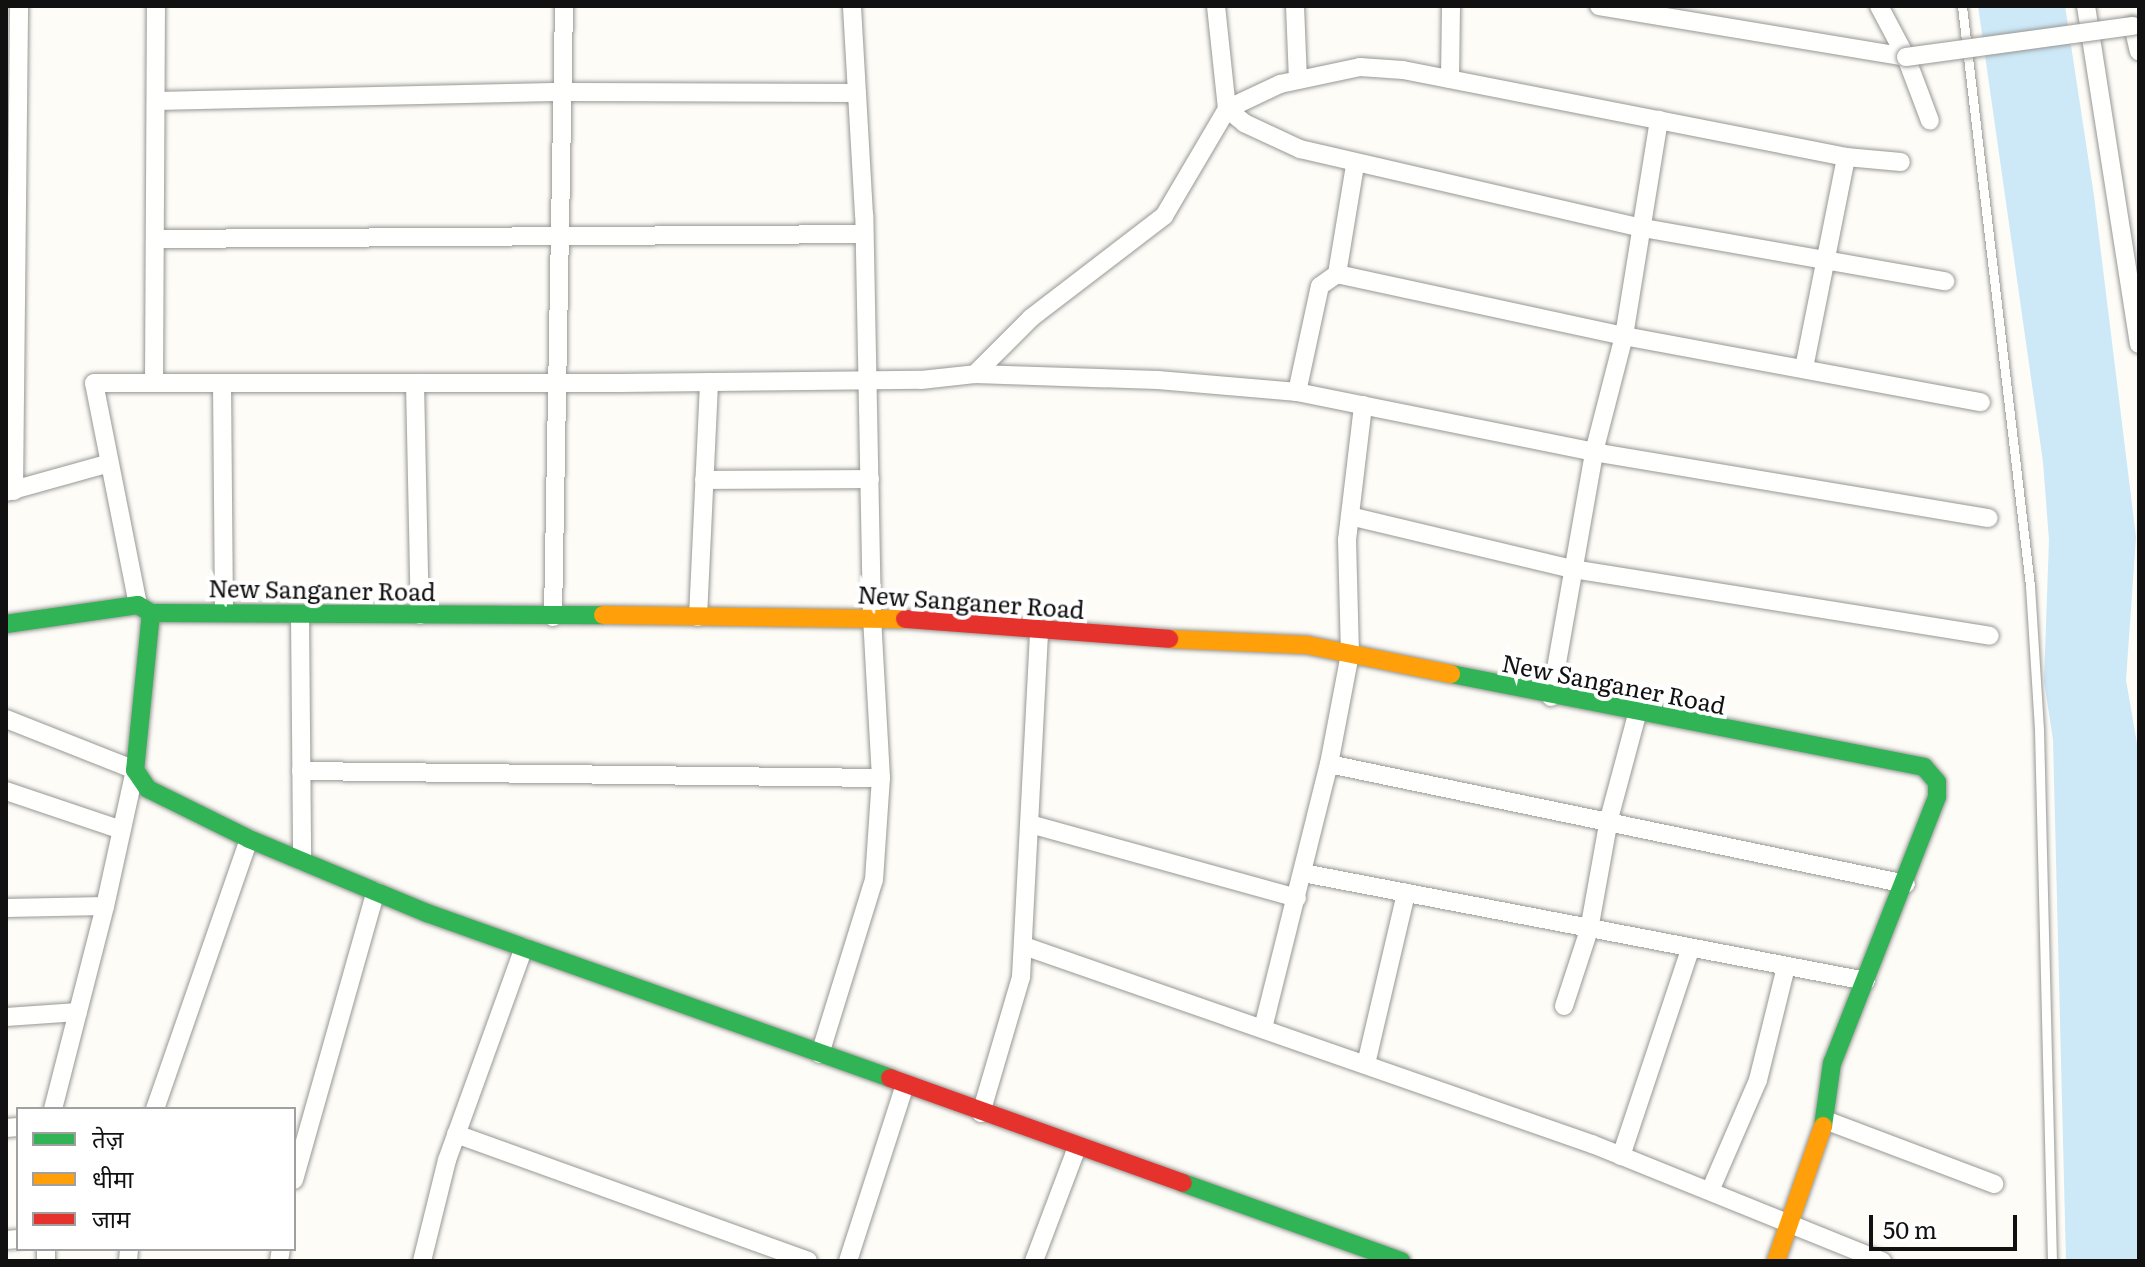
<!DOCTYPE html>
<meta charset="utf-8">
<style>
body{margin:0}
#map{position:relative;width:2145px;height:1267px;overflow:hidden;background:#fdfcf7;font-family:Literata,"Noto Sans Devanagari",serif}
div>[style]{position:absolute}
.water>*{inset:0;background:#cde8f7}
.roads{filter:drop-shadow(0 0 2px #979795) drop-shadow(0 0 2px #979795)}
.lane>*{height:9px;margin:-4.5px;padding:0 4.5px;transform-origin:4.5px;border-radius:4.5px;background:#fffffe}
.street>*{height:18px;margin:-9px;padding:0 9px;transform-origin:9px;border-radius:9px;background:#fffffe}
.fast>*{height:18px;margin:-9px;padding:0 9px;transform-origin:9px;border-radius:9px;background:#30b455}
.slow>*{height:18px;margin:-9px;padding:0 9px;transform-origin:9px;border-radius:9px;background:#ff9f0a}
.jam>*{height:18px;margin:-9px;padding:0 9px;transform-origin:9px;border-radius:9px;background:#e5322d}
.bridges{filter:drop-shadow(0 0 2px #979795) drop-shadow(0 0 2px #979795)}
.street-bridge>*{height:18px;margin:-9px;padding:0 9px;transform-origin:9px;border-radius:9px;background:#fffffe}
span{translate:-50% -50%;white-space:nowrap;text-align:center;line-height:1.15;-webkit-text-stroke:8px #fff;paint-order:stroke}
.street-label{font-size:24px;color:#111}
.frame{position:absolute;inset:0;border:8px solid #111;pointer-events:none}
.legend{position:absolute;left:16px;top:1107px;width:280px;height:144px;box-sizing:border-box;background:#fff;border:2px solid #a0a0a0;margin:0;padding:10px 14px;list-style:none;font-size:24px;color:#111}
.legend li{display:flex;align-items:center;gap:16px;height:40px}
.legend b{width:40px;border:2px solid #a0a0a0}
.scale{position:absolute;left:1869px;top:1215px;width:148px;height:36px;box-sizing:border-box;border:4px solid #111;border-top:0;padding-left:10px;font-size:24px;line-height:28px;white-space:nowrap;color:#111;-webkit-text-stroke:6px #fff;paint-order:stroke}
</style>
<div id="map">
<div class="water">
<div style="clip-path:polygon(1978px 6px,2065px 6px,2094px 196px,2136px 537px,2126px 680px,2139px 755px,2139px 1261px,2066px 1261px,2053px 740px,2044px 681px,2049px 540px,2043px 462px)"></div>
</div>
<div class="roads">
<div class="lane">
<div style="left:1962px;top:6px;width:584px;rotate:83.31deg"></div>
<div style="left:2030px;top:586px;width:144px;rotate:86.4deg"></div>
<div style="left:2039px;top:730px;width:531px;rotate:88.6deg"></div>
</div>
<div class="street">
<div style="left:1216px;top:6px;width:104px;rotate:83.9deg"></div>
<div style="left:1227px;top:109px;width:22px;rotate:39deg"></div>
<div style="left:1244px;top:123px;width:62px;rotate:24.9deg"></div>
<div style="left:1300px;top:149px;width:352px;rotate:13deg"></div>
<div style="left:1643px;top:228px;width:307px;rotate:10deg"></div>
<div style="left:1295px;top:6px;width:74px;rotate:87.7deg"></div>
<div style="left:1599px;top:6px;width:311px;rotate:9.4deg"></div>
<div style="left:1879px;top:6px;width:58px;rotate:62.1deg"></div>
<div style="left:1906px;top:57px;width:68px;rotate:69.4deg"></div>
<div style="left:2086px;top:6px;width:342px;rotate:81.1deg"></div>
<div style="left:2133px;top:26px;width:26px;rotate:77deg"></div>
<div style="left:1450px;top:79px;width:73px;rotate:-89.2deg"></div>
<div style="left:156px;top:101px;width:408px;rotate:-1.3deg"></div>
<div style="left:564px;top:92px;width:293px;rotate:0.2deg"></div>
<div style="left:155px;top:239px;width:709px;rotate:-0.4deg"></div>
<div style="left:1337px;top:274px;width:110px;rotate:-80.6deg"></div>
<div style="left:1804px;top:368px;width:215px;rotate:-78.7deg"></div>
<div style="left:975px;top:374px;width:79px;rotate:-45deg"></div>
<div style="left:1031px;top:318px;width:168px;rotate:-37.5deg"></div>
<div style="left:1164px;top:216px;width:124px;rotate:-59.5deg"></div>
<div style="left:1227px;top:109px;width:59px;rotate:-25.3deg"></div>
<div style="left:1280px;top:84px;width:82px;rotate:-12deg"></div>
<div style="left:1360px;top:67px;width:43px;rotate:4deg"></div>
<div style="left:1403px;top:70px;width:451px;rotate:11.1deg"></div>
<div style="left:1846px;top:157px;width:55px;rotate:5.2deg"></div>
<div style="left:154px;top:383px;width:377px;rotate:-89.7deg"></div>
<div style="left:222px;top:383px;width:227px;rotate:89.5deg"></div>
<div style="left:415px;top:383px;width:232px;rotate:88.8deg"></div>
<div style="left:1297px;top:392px;width:108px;rotate:-77.8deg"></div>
<div style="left:1320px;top:286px;width:21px;rotate:-35deg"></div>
<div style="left:1337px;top:274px;width:294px;rotate:12.2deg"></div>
<div style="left:1624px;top:336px;width:363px;rotate:10.5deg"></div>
<div style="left:704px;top:480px;width:166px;rotate:-0.3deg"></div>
<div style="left:14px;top:491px;width:485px;rotate:-89.4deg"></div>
<div style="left:6px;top:492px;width:104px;rotate:-15.6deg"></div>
<div style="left:1350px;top:516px;width:229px;rotate:13.4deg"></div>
<div style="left:1573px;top:569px;width:422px;rotate:9.1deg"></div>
<div style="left:138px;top:605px;width:226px;rotate:-101.2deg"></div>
<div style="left:94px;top:383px;width:526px"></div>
<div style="left:620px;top:383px;width:301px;rotate:-0.6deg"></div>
<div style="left:921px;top:380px;width:54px;rotate:-6.3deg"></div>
<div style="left:975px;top:374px;width:183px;rotate:1.9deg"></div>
<div style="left:1158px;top:380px;width:140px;rotate:4.9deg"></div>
<div style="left:1297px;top:392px;width:303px;rotate:11.4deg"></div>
<div style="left:1594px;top:452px;width:400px;rotate:9.5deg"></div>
<div style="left:300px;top:614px;width:247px;rotate:89.5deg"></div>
<div style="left:553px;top:617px;width:611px;rotate:-88.97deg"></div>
<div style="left:698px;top:617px;width:235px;rotate:-87.3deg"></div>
<div style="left:1551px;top:697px;width:249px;rotate:-80deg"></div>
<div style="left:1594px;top:452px;width:120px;rotate:-75.5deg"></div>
<div style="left:1624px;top:336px;width:219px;rotate:-80.8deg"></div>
<div style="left:6px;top:719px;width:139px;rotate:21.6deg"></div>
<div style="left:135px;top:770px;width:139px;rotate:102.4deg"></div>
<div style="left:105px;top:906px;width:99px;rotate:178.8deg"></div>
<div style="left:1329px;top:764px;width:589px;rotate:11.75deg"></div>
<div style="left:301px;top:771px;width:580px;rotate:0.69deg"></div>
<div style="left:6px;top:791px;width:122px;rotate:18.6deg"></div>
<div style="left:1030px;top:824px;width:277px;rotate:15.5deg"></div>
<div style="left:1303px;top:873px;width:573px;rotate:10.86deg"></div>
<div style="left:1024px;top:946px;width:602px;rotate:19.22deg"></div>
<div style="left:1592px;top:1144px;width:313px;rotate:22deg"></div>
<div style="left:1564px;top:1006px;width:80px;rotate:-71.8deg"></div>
<div style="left:1589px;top:930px;width:113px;rotate:-79.8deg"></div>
<div style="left:1609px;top:819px;width:112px;rotate:-75deg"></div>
<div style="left:6px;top:1017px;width:72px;rotate:-4deg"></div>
<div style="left:1263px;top:1028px;width:272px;rotate:-76deg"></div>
<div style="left:1329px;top:764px;width:112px;rotate:-79.2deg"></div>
<div style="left:1350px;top:654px;width:114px;rotate:-91.5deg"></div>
<div style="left:1347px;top:540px;width:136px;rotate:-83.2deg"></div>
<div style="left:820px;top:1054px;width:182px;rotate:-72.8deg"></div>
<div style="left:874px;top:880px;width:102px;rotate:-86.1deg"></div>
<div style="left:881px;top:778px;width:162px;rotate:-93.2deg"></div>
<div style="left:872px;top:616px;width:401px;rotate:-91.1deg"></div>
<div style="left:864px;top:215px;width:209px;rotate:-93.3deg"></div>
<div style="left:1366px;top:1064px;width:176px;rotate:-76.8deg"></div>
<div style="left:53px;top:1109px;width:210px;rotate:-75.6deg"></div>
<div style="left:155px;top:1109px;width:286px;rotate:-70.8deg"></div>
<div style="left:981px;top:1113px;width:142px;rotate:-73.6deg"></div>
<div style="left:1021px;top:977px;width:344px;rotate:-87deg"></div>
<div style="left:1825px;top:1120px;width:181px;rotate:20.7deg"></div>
<div style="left:6px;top:1128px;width:12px;rotate:-5deg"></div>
<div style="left:456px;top:1134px;width:374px;rotate:19.8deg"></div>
<div style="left:1621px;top:1156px;width:217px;rotate:-71.5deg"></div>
<div style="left:294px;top:1180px;width:300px;rotate:-74.2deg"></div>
<div style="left:1710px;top:1191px;width:121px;rotate:-66.6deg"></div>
<div style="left:1758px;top:1080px;width:116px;rotate:-76.1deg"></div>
<div style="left:6px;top:1240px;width:12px;rotate:-5deg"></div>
<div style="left:46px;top:1249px;width:12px;rotate:90deg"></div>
<div style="left:128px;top:1261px;width:12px;rotate:-85deg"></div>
<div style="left:279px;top:1261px;width:12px;rotate:-81deg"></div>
<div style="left:422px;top:1261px;width:104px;rotate:-76.1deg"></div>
<div style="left:447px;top:1160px;width:226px;rotate:-70.1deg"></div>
<div style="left:848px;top:1261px;width:185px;rotate:-72.1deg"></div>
<div style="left:1034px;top:1261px;width:122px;rotate:-69.3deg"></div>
</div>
<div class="fast">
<div style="left:151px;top:613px;width:158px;rotate:95.8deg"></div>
<div style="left:135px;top:770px;width:23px;rotate:56deg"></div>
<div style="left:148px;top:789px;width:113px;rotate:26.3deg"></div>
<div style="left:249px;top:839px;width:193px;rotate:22.6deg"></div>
<div style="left:427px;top:913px;width:492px;rotate:19.6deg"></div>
<div style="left:6px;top:624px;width:133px;rotate:-8.2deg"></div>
<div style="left:138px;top:605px;width:15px;rotate:32deg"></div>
<div style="left:151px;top:613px;width:452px;rotate:0.3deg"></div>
<div style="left:1451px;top:674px;width:482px;rotate:11.1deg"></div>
<div style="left:1924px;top:767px;width:20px;rotate:49deg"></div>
<div style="left:1937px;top:782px;width:15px;rotate:90deg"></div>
<div style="left:1937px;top:797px;width:286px;rotate:111.5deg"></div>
<div style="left:1832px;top:1063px;width:64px;rotate:98.1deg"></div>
<div style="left:1183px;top:1183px;width:232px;rotate:19.7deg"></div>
</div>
<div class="slow">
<div style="left:603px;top:615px;width:302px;rotate:0.8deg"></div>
<div style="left:1169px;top:639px;width:138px;rotate:2.5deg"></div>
<div style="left:1307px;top:645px;width:147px;rotate:11.4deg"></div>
<div style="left:1776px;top:1261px;width:143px;rotate:-70.8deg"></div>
</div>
<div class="jam">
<div style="left:905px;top:619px;width:265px;rotate:4.3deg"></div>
<div style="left:890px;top:1078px;width:311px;rotate:19.7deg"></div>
</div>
</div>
<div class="bridges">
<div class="street-bridge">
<div style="left:1906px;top:57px;width:229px;rotate:-7.8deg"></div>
</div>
</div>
<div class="street-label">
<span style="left:322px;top:589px;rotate:1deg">New Sanganer Road</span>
<span style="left:971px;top:601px;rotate:4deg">New Sanganer Road</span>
<span style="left:1614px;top:683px;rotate:11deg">New Sanganer Road</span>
</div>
<div class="frame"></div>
<ul class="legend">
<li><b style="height:10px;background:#30b455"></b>तेज़</li>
<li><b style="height:10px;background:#ff9f0a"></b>धीमा</li>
<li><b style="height:10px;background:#e5322d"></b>जाम</li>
</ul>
<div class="scale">50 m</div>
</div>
